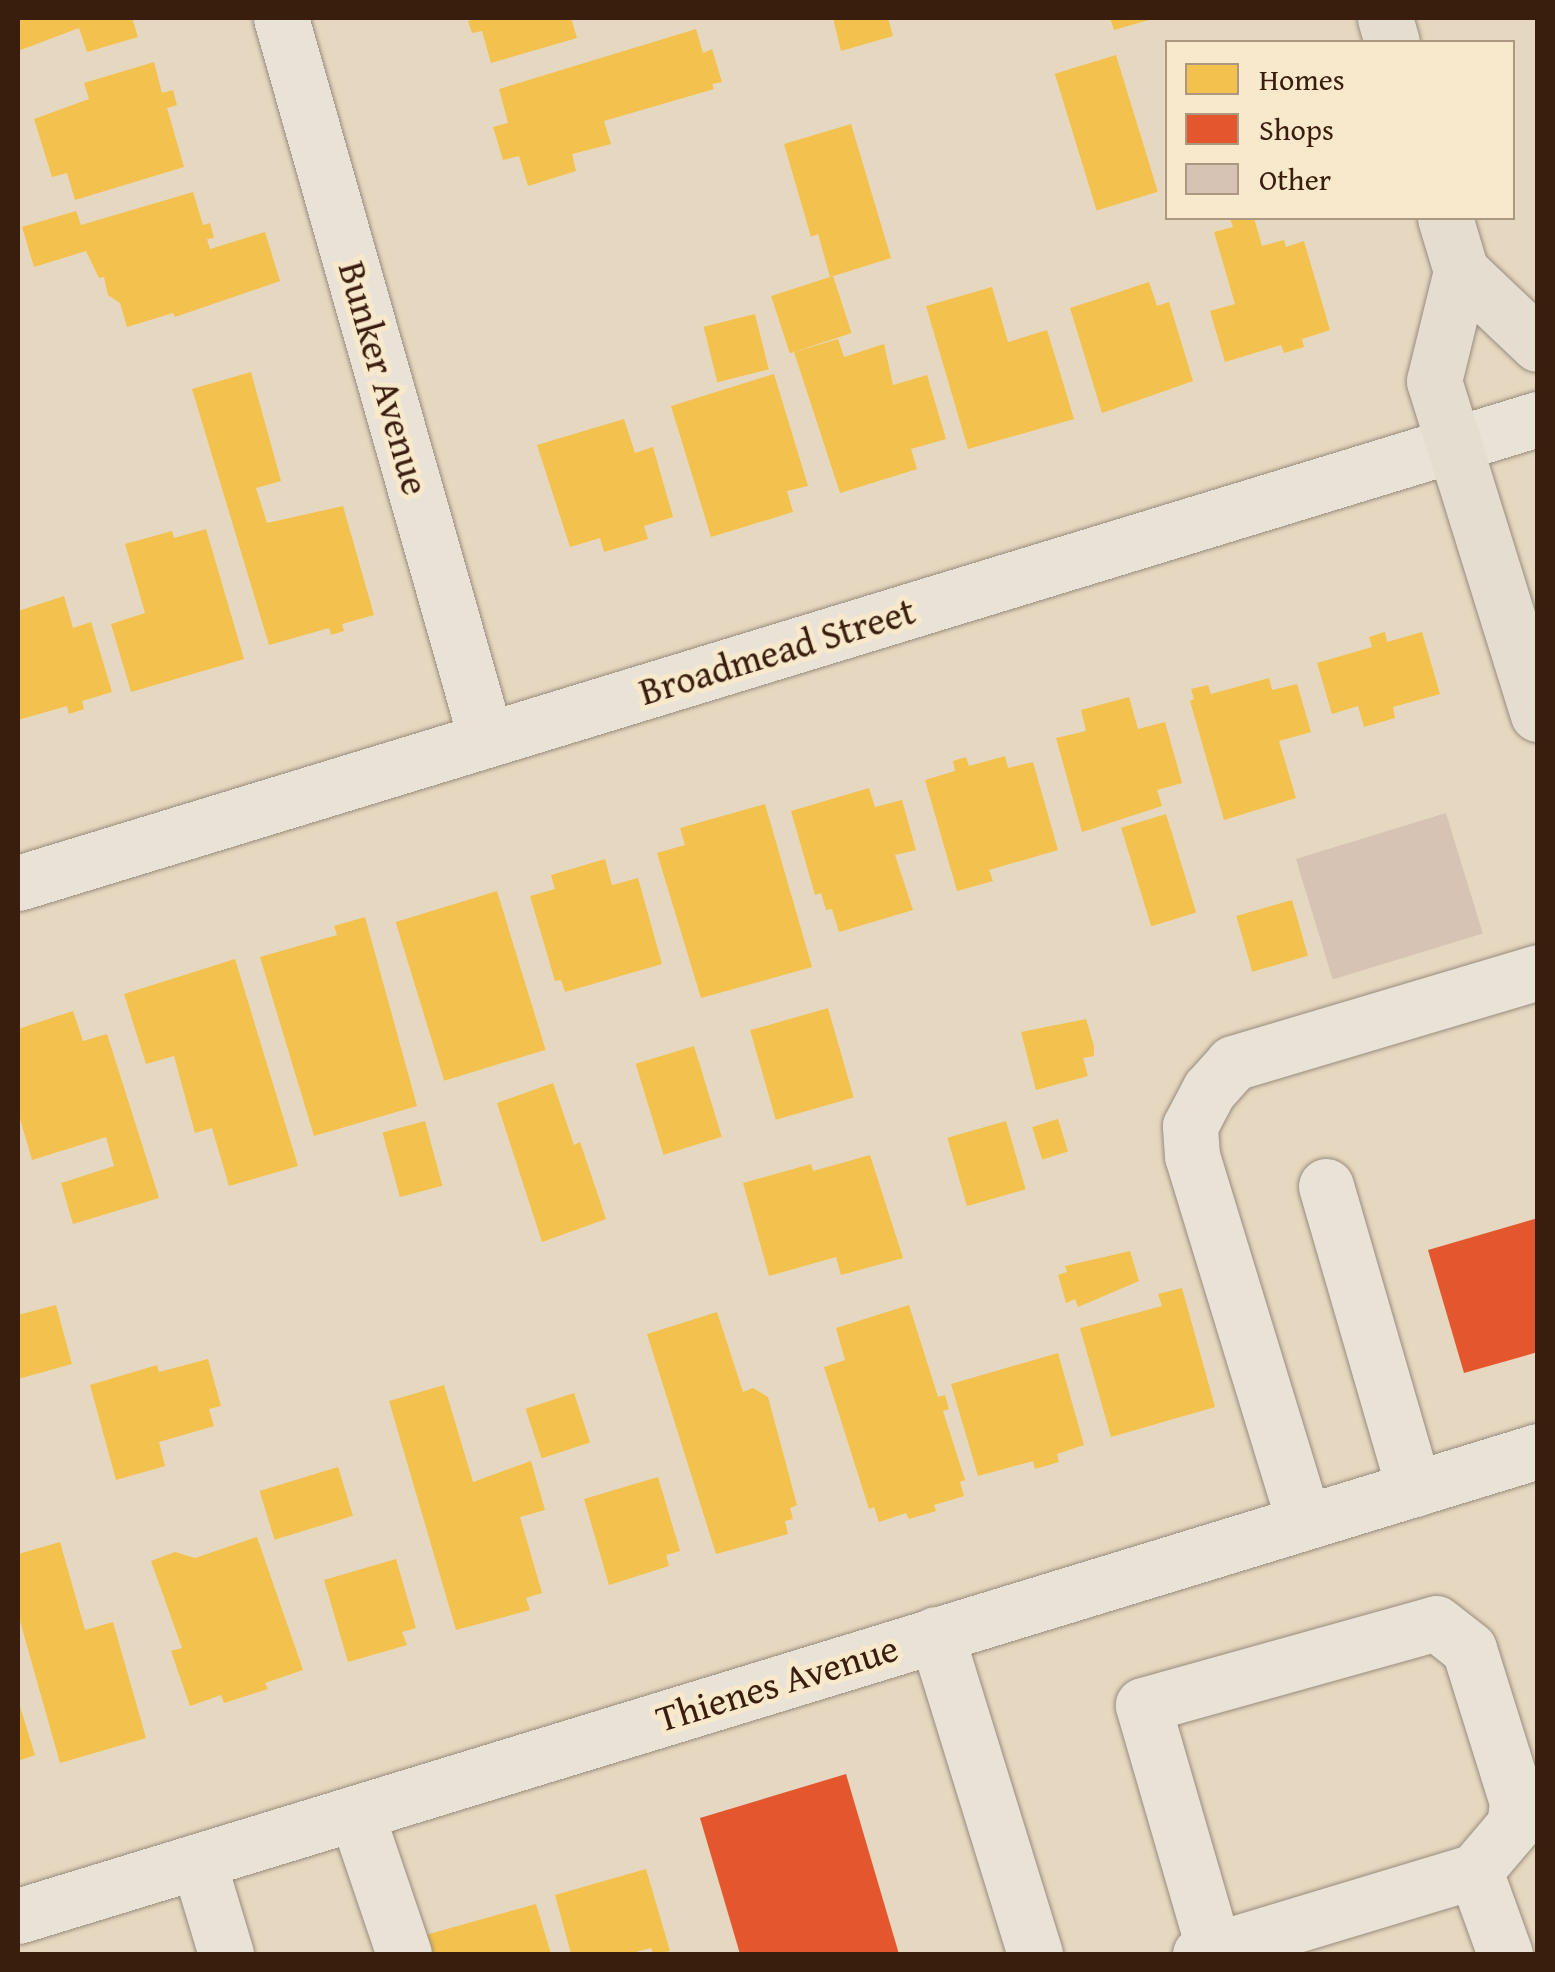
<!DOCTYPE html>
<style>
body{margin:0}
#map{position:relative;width:1555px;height:1972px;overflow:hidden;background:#e6d8c0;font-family:"Gentium Book Plus",serif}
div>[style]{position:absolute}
.homes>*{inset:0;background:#f2c14e;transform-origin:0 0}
.shops>*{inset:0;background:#e4572e}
.building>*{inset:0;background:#d6c3b4;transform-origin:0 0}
.roads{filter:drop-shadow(0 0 2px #988c7d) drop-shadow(0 0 2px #988c7d)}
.minor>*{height:55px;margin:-27.5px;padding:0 27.5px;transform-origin:27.5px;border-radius:27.5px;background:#e9e2d6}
.major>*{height:55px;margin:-27.5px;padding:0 27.5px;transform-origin:27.5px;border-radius:27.5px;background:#e5ddd0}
span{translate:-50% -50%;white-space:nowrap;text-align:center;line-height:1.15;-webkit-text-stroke:10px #f8e8cc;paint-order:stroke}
.street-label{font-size:38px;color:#391e0d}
.frame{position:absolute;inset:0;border:20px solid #391e0d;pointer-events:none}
.legend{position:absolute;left:1165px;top:40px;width:350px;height:180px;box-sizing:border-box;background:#f8e8cc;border:2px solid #ac9780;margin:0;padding:12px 18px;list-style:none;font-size:30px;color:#391e0d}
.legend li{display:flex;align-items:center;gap:20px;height:50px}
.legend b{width:50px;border:2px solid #ac9780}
</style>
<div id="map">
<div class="homes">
<div style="clip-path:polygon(18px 18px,132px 18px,138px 37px,87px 52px,79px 28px,18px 51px)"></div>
<div style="clip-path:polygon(479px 18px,571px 18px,577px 38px,491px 63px,482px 31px,472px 33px,468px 21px)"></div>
<div style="clip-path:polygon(833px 18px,888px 18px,893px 36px,841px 51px)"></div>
<div style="clip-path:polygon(1110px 18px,1152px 18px,1152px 19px,1114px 30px)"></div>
<div style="clip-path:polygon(696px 29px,703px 53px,712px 49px,722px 82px,712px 84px,714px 89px,604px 121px,611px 144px,572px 154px,576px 171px,528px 186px,519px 156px,503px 160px,493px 127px,508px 123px,499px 89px)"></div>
<div style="left:1116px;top:55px;width:143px;height:64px;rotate:73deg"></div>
<div style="clip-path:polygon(154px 62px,162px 93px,173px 90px,177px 105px,167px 108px,184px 167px,75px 200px,67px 173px,52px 177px,34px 119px,89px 99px,84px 83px)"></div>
<div style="clip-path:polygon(851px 124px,891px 258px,830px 277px,818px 234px,811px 237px,784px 144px)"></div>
<div style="clip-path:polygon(193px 192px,203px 225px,210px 223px,214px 238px,207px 239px,210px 249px,265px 232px,280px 281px,175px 317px,173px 313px,127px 327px,120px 303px,108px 295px,104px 277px,99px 278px,86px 251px,34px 267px,22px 227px,76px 211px,81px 225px)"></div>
<div style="clip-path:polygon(1230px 218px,1254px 218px,1262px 246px,1284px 240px,1286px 247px,1304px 241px,1330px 330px,1302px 339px,1304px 347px,1284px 353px,1281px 345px,1225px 362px,1210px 311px,1235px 304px,1214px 232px,1233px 227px)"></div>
<div style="left:833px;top:276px;width:60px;height:65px;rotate:72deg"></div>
<div style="clip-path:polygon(1149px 282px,1157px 306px,1169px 302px,1193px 381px,1102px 413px,1070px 308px)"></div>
<div style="clip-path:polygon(992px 287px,1008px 342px,1047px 330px,1074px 419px,968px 449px,926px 306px)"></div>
<div style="left:755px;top:314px;width:57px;height:53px;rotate:76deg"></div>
<div style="clip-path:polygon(838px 339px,844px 357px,884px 344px,893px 385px,927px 375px,946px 439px,911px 449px,917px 469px,840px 493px,794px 352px)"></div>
<div style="clip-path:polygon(251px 372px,281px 481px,256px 488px,267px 523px,343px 506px,374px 615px,342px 624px,344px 631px,331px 635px,329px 628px,269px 645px,192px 389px)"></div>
<div style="clip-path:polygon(774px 374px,808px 486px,787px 491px,793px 512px,711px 537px,671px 406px)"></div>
<div style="clip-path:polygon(624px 419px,635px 453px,653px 447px,673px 517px,644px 526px,648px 539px,604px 552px,600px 538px,570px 547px,537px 445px)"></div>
<div style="clip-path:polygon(206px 529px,244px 659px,131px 692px,111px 624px,145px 613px,125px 544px,172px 531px,174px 538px)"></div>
<div style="clip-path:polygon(64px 596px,73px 628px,91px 622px,112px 692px,82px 701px,84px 709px,69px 714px,67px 706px,18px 720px,18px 611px)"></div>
<div style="clip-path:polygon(1385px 632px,1387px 642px,1422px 632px,1440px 694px,1393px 707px,1395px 718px,1364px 727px,1358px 706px,1332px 714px,1317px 663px,1372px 647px,1369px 637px)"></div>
<div style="clip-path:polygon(1269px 678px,1272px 690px,1297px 684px,1311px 732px,1279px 741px,1296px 798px,1224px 820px,1190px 701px,1194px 699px,1191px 689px,1208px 685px,1211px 694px)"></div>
<div style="clip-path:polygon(1129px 697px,1138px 729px,1165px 722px,1182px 783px,1157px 790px,1162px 806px,1082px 832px,1056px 738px,1086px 731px,1081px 710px)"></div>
<div style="clip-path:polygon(1005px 756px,1008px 768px,1033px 762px,1058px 850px,989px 870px,993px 881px,957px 891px,925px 780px,955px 771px,953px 761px,966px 757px,969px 766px)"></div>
<div style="clip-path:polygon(869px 788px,875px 807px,902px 800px,916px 850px,895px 855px,913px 910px,839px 932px,832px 909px,826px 910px,821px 893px,815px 895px,791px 811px)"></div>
<div style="clip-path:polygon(765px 804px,812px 967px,701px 998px,657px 853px,685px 845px,680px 828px)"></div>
<div style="left:1166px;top:814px;width:103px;height:47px;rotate:73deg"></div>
<div style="clip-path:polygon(605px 859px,612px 885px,638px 878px,662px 964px,565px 992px,561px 980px,555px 981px,530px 896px,555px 889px,551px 875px)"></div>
<div style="left:497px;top:891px;width:166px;height:106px;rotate:73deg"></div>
<div style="left:1292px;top:900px;width:58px;height:58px;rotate:74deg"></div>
<div style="clip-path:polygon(365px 917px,417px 1106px,314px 1136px,260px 957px,337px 935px,334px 926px)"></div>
<div style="clip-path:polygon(235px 959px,298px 1166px,229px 1186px,212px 1128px,195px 1133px,174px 1056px,146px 1064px,124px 994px)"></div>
<div style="left:828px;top:1008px;width:93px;height:81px;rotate:74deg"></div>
<div style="clip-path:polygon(73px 1011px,83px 1041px,107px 1034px,159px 1198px,73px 1224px,61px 1183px,114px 1166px,106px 1137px,32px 1160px,18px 1112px,18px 1029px)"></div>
<div style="clip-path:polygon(1086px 1019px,1094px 1046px,1094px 1056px,1083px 1058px,1088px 1076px,1036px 1090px,1021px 1032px)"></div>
<div style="left:694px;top:1046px;width:95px;height:61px;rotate:73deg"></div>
<div style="clip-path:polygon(553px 1083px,574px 1145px,580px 1142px,606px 1219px,542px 1242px,497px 1103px)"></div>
<div style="left:1058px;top:1119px;width:34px;height:27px;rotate:73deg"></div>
<div style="left:425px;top:1121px;width:67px;height:44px;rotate:75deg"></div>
<div style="left:1006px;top:1121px;width:71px;height:61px;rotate:74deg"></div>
<div style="clip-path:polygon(870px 1155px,903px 1258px,841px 1275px,836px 1257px,769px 1276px,743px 1183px,811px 1164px,813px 1171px)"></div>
<div style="clip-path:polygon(1130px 1251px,1139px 1281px,1078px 1307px,1075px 1299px,1066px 1303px,1058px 1275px,1067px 1272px,1065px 1266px)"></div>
<div style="clip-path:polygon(1182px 1288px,1215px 1407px,1111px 1437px,1080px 1328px,1162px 1306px,1158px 1294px)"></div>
<div style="clip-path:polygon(56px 1305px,72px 1364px,18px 1379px,18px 1315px)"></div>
<div style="clip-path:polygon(909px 1305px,938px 1397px,945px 1395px,949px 1409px,943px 1411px,965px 1480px,960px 1482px,964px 1496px,934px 1505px,936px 1511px,909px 1519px,906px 1513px,879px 1522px,874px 1507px,869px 1509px,824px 1367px,845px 1360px,836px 1328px)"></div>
<div style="clip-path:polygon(717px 1312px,743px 1392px,753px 1388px,768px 1397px,797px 1505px,790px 1508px,793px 1519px,785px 1521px,788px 1534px,716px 1554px,647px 1334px)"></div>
<div style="clip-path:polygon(1058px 1353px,1084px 1445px,1057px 1454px,1059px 1462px,1035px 1469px,1033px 1461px,978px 1476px,951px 1384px)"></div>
<div style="clip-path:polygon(208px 1359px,221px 1406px,209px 1409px,214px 1426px,159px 1442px,165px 1466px,116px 1480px,90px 1385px,157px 1365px,159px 1372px)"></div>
<div style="clip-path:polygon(444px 1385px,473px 1482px,531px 1461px,545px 1510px,520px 1517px,542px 1593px,526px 1598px,530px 1610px,456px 1630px,389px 1401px)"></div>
<div style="left:574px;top:1393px;width:52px;height:51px;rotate:72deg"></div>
<div style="left:338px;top:1467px;width:51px;height:82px;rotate:73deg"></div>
<div style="clip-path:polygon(658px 1477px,680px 1551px,666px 1555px,669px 1566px,609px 1585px,584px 1499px)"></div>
<div style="clip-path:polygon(257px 1537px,303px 1670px,265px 1683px,268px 1689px,224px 1703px,221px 1695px,190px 1706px,171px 1651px,182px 1648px,151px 1561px,175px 1552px,195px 1558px)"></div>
<div style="clip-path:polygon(60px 1542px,85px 1630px,113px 1622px,146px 1738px,60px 1763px,18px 1614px,18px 1554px)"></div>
<div style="clip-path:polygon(396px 1559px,416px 1628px,402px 1632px,407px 1645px,348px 1662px,324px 1580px)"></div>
<div style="clip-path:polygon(18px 1700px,35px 1755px,18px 1761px)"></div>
<div style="clip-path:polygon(646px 1869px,670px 1951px,653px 1954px,651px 1948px,628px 1954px,571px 1954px,555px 1895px)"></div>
<div style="clip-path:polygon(536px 1904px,551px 1954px,427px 1954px,422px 1936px)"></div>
</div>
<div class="shops">
<div style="clip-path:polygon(1538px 1218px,1538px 1352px,1464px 1373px,1428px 1250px)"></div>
<div style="clip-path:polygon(846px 1774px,899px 1954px,740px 1954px,700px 1818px)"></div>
</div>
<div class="building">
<div style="left:1446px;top:813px;width:126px;height:157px;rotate:73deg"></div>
</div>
<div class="roads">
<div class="minor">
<div style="left:281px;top:18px;width:750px;rotate:74.13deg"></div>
<div style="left:18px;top:883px;width:1589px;rotate:-16.98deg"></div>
<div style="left:1326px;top:1186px;width:316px;rotate:73.8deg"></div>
<div style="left:1304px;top:1522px;width:383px;rotate:-107deg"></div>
<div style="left:1192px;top:1156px;width:30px;rotate:-94deg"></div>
<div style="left:1190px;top:1126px;width:41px;rotate:-62.2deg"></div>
<div style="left:1209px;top:1090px;width:36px;rotate:-48deg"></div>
<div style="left:1233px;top:1063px;width:318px;rotate:-16.6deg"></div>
<div style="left:936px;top:1634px;width:335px;rotate:72.8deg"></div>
<div style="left:356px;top:1813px;width:149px;rotate:71.2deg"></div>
<div style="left:198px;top:1861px;width:97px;rotate:73.2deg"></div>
<div style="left:18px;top:1916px;width:1590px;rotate:-17.01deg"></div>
<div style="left:1214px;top:1950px;width:255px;rotate:-106.2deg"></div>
<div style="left:1143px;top:1705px;width:304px;rotate:-15.6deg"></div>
<div style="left:1436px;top:1623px;width:42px;rotate:38.2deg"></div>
<div style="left:1469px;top:1649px;width:160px;rotate:72.6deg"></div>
<div style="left:1517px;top:1802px;width:23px;rotate:97deg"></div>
<div style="left:1514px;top:1825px;width:60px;rotate:130.3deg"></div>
<div style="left:1200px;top:1954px;width:287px;rotate:-16.8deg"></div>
<div style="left:1475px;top:1871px;width:88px;rotate:70.1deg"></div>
</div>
<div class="major">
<div style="left:1385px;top:18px;width:25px;rotate:74deg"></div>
<div style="left:1445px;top:218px;width:55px;rotate:73.2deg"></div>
<div style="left:1461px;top:271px;width:106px;rotate:43.5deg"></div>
<div style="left:1461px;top:271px;width:113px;rotate:103.8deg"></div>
<div style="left:1434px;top:381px;width:349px;rotate:72.7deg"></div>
</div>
</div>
<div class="street-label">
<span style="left:384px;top:378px;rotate:74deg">Bunker Avenue</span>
<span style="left:777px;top:651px;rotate:-17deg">Broadmead Street</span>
<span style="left:777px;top:1683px;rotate:-17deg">Thienes Avenue</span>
</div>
<div class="frame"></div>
<ul class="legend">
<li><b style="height:28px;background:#f2c14e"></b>Homes</li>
<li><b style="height:28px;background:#e4572e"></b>Shops</li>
<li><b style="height:28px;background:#d6c3b4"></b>Other</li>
</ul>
</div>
